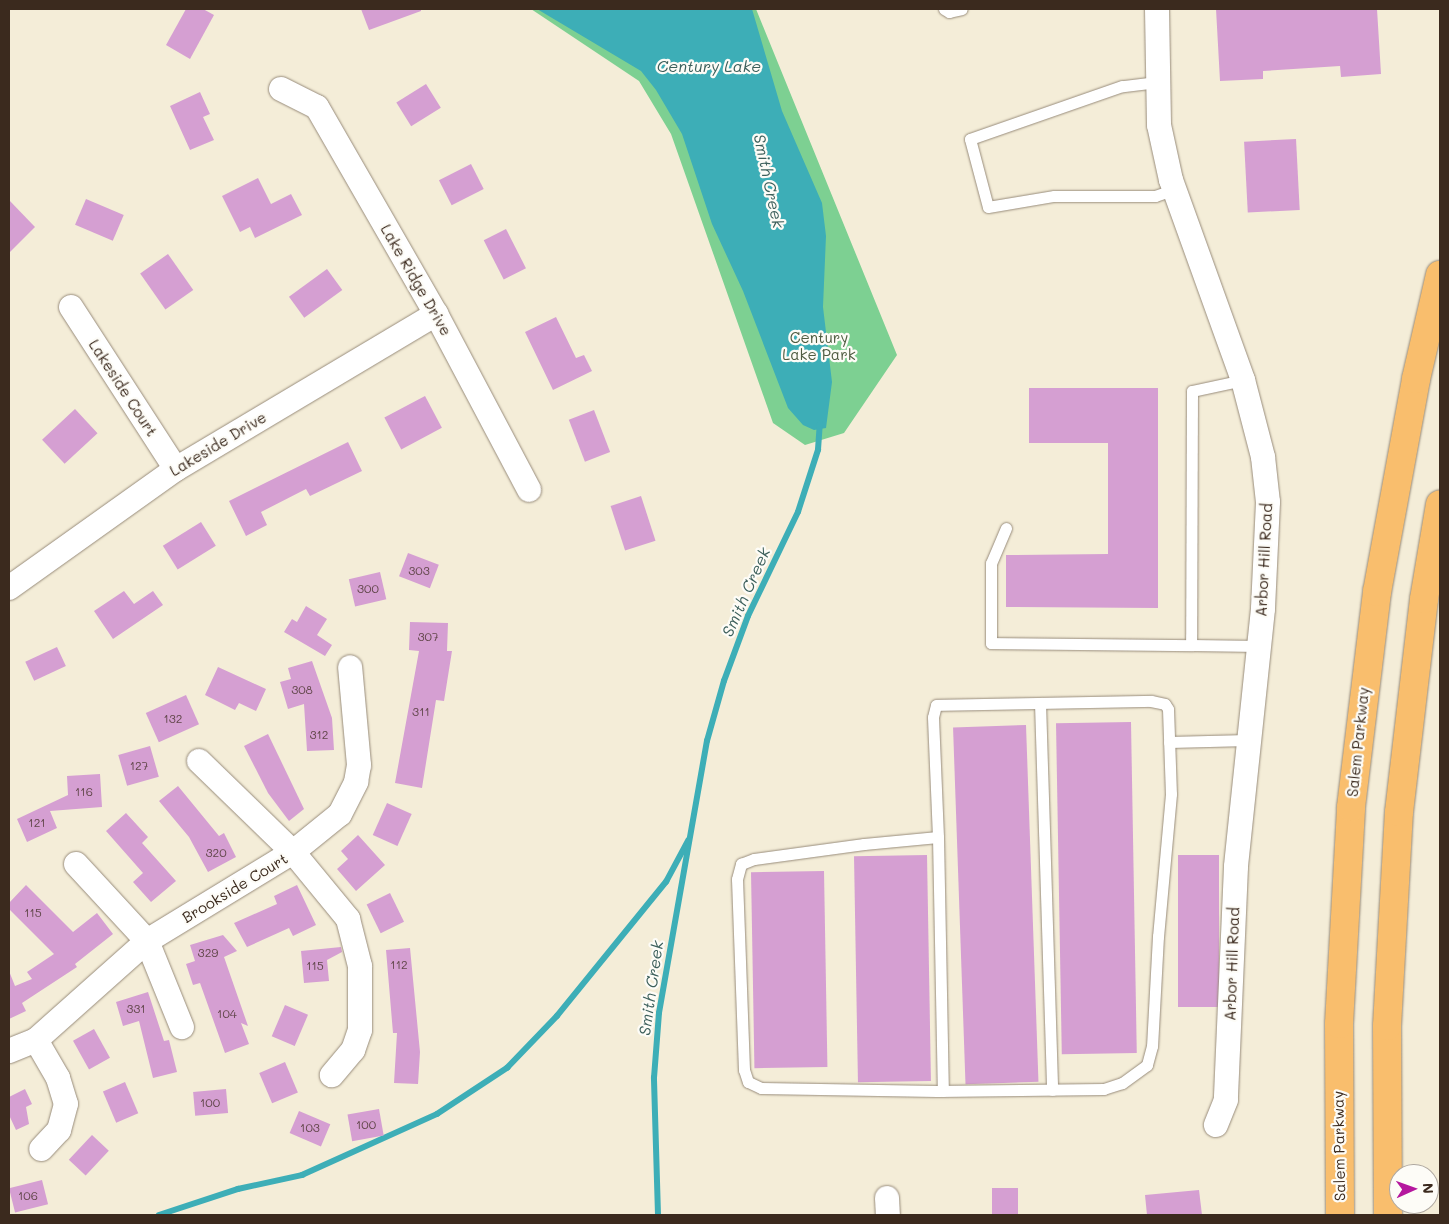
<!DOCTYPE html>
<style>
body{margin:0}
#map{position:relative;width:1449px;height:1224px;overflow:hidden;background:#f4edd8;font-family:Mali,sans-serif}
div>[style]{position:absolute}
.green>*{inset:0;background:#7dd092}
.water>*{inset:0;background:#3daeb7}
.stream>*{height:5.5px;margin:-2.75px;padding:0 2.75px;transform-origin:2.75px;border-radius:2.75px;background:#3daeb7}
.building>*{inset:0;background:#d59fd2;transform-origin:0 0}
.roads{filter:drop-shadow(0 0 1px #988c7b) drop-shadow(0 0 1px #988c7b)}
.service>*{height:11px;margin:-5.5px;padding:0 5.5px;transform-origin:5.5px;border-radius:5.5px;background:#fff}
.minor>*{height:24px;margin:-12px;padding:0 12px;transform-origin:12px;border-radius:12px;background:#fff}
.motorway>*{height:28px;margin:-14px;padding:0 14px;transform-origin:14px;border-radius:14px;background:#f9be6d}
span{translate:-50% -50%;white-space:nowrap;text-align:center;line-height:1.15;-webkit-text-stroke:4.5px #fdfcf7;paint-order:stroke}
.number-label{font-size:12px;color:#62474b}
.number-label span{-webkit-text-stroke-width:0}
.street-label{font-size:15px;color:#3b2a1e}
.park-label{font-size:15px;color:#4f5c41}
.water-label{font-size:16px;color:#3c5f5b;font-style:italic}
.frame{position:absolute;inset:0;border:10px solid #3b2a1e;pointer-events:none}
.north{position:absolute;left:1389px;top:1164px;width:50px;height:50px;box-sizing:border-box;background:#fdfcf7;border:1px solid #afa8a0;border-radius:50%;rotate:88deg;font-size:14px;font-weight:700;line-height:20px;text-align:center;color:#3b2a1e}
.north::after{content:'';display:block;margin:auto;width:18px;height:22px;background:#b5179e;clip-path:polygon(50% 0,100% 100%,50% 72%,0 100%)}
</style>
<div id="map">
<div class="green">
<div style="clip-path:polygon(531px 9px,756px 9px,897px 355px,844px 433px,805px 445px,773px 423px,671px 134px,639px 81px)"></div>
</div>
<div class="water">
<div style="clip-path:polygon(537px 9px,752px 9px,782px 111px,822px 203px,826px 236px,823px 307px,832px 382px,826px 428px,814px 430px,803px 425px,788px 408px,743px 291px,712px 224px,682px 134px,656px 90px,641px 71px)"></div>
</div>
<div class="stream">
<div style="left:159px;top:1215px;width:83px;rotate:-18.2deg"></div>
<div style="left:238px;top:1189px;width:66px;rotate:-12.3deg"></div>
<div style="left:302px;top:1175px;width:148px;rotate:-24.3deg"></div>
<div style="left:437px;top:1114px;width:84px;rotate:-33.3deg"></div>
<div style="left:507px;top:1068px;width:72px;rotate:-46.1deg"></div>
<div style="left:557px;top:1016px;width:173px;rotate:-50.9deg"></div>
<div style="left:666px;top:882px;width:47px;rotate:-61.8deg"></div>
<div style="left:658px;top:1215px;width:137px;rotate:-91.7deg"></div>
<div style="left:654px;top:1078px;width:65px;rotate:-85.6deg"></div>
<div style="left:659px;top:1013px;width:276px;rotate:-80deg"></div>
<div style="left:707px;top:741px;width:62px;rotate:-74.2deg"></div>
<div style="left:724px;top:681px;width:69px;rotate:-69.7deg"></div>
<div style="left:748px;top:616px;width:115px;rotate:-64.3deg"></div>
<div style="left:798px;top:512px;width:65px;rotate:-72.1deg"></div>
<div style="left:818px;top:450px;width:26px;rotate:-86deg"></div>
</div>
<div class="building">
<div style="clip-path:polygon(186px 9px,203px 9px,214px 15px,190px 59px,166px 45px)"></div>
<div style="clip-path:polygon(361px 9px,421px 9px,421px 11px,369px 30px)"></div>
<div style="clip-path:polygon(1216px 9px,1377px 9px,1381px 74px,1341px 77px,1340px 66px,1263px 71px,1263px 79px,1220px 81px)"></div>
<div style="left:426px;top:84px;width:28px;height:35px;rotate:58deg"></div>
<div style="clip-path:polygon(200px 92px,210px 114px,203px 117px,214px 140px,190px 150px,170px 106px)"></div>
<div style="left:1296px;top:139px;width:71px;height:52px;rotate:87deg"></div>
<div style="left:471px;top:164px;width:28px;height:36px;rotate:63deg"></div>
<div style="clip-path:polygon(258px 178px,271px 204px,291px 194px,302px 215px,255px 238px,250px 227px,240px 232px,222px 196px)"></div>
<div style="left:86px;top:199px;width:41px;height:28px;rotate:23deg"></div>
<div style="clip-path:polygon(9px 200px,35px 227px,9px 253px)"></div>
<div style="left:506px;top:229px;width:44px;height:25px;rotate:63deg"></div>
<div style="left:168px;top:254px;width:44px;height:34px;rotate:55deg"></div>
<div style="left:327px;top:269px;width:26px;height:47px;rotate:54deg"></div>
<div style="clip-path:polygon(556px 317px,576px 358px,584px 355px,592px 371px,553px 390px,525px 332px)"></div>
<div style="clip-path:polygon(1029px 388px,1158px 388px,1158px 608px,1006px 607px,1006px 555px,1108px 554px,1108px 443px,1029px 443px)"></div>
<div style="left:425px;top:396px;width:36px;height:46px;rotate:62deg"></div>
<div style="left:75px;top:409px;width:33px;height:45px;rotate:47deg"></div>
<div style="left:594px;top:410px;width:45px;height:27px;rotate:69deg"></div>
<div style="clip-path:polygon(348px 442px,362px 471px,310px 496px,306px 489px,261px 512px,267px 525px,246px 536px,229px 501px)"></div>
<div style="left:641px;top:496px;width:47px;height:32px;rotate:72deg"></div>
<div style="left:201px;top:522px;width:28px;height:45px;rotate:58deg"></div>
<div style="left:408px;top:553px;width:33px;height:25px;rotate:21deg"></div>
<div style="left:380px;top:572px;width:28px;height:32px;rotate:77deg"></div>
<div style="clip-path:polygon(124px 591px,134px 604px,153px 591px,163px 605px,113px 639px,94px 611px)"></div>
<div style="clip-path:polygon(306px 606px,327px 619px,317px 635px,332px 645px,325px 656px,284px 632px,292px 619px,297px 622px)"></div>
<div style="clip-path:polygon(410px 622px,448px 623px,447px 651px,452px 651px,444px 701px,436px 700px,422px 788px,395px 783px,419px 651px,409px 650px)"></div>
<div style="left:57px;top:647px;width:21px;height:35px;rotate:65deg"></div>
<div style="clip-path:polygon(312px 661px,332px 718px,334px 750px,307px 751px,304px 704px,288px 709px,280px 682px,291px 679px,288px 668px)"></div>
<div style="clip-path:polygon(218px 667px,266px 689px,256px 711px,239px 703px,235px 710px,205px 695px)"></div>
<div style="left:186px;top:695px;width:32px;height:44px;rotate:66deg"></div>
<div style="left:1131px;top:722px;width:331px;height:75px;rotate:89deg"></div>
<div style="left:1026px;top:725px;width:357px;height:73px;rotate:88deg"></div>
<div style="clip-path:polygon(268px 734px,304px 809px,289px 821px,268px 793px,244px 746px)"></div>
<div style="left:150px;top:746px;width:32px;height:33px;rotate:74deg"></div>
<div style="clip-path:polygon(100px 774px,102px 807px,50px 811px,57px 828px,27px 842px,17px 819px,68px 795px,67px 776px)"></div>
<div style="clip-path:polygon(178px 786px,219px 836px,224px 833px,236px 857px,208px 872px,189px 837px,159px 801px)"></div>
<div style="left:387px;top:803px;width:27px;height:35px;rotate:24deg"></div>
<div style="clip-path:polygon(126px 813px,148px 837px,142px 843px,176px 881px,151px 902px,133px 882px,143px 873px,106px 831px)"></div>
<div style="clip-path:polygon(358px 835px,385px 865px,356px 891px,337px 869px,348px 859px,341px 851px)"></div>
<div style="left:927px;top:855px;width:226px;height:73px;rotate:89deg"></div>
<div style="left:1178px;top:855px;width:41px;height:152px"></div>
<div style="left:824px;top:871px;width:196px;height:73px;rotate:89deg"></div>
<div style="clip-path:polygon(26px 885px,73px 932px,97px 913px,113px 934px,75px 964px,77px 967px,22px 1003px,26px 1011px,9px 1019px,9px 971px,15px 986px,32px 979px,27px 972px,54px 954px,9px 909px,9px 903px)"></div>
<div style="clip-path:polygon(297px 885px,316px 925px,293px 936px,289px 928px,247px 947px,234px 923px,277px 904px,274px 896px)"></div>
<div style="left:390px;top:893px;width:32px;height:26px;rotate:64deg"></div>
<div style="clip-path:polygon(223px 935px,237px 951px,224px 957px,248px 1026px,241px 1023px,249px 1044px,225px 1053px,200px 983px,193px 985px,186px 964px,195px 961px,190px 945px)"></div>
<div style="clip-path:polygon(341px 947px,342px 952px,327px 960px,329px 981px,304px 983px,301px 951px)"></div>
<div style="clip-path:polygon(410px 948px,420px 1052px,418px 1084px,394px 1083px,397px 1033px,393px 1033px,386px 950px)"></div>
<div style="clip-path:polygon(148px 992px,164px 1041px,169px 1040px,177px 1072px,153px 1078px,139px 1021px,123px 1026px,116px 1002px)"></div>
<div style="left:285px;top:1005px;width:25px;height:34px;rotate:23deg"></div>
<div style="left:94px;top:1029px;width:33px;height:24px;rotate:61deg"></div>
<div style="left:285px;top:1062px;width:33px;height:28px;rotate:67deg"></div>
<div style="left:125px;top:1082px;width:34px;height:24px;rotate:67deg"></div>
<div style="clip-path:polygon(25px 1089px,32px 1104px,26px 1107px,29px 1124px,16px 1130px,9px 1115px,9px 1097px)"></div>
<div style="left:226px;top:1089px;width:24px;height:33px;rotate:85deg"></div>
<div style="left:379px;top:1109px;width:27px;height:32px;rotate:80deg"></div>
<div style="left:299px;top:1111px;width:34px;height:24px;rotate:23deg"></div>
<div style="left:92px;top:1135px;width:23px;height:34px;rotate:43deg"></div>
<div style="left:42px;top:1180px;width:25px;height:34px;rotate:76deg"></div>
<div style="left:992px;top:1188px;width:26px;height:27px"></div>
<div style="clip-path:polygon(1199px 1190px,1202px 1215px,1147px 1215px,1145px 1195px)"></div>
</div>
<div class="roads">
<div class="service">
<div style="left:944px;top:9px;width:6px;rotate:31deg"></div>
<div style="left:949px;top:12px;width:13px;rotate:-13deg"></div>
<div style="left:1157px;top:82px;width:35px;rotate:173deg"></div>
<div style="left:1122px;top:86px;width:161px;rotate:160.8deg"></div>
<div style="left:970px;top:139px;width:70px;rotate:75.2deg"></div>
<div style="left:988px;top:207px;width:67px;rotate:-9.5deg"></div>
<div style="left:1054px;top:196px;width:101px"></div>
<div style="left:1155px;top:196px;width:21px;rotate:-19deg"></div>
<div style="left:1243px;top:380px;width:52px;rotate:167.8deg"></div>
<div style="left:1192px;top:391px;width:254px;rotate:90.2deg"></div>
<div style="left:1191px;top:645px;width:68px;rotate:0.8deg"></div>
<div style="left:1006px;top:528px;width:38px;rotate:113deg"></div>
<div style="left:991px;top:563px;width:80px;rotate:90deg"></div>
<div style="left:991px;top:643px;width:200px;rotate:0.6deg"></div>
<div style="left:1151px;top:701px;width:14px;rotate:12deg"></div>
<div style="left:1165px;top:704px;width:6px;rotate:59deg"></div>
<div style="left:1168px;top:709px;width:85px;rotate:88deg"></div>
<div style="left:1171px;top:794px;width:143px;rotate:95.2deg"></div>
<div style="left:1158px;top:936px;width:110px;rotate:93.1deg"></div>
<div style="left:1152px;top:1046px;width:20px;rotate:105deg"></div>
<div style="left:1147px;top:1065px;width:31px;rotate:144deg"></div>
<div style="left:1122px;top:1083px;width:19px;rotate:162deg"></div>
<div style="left:1104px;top:1089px;width:167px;rotate:179.3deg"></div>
<div style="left:937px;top:1091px;width:176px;rotate:-179deg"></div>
<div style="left:761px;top:1088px;width:14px;rotate:-155deg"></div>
<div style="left:748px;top:1082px;width:13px;rotate:-108deg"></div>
<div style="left:744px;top:1070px;width:191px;rotate:-92.1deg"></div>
<div style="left:737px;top:879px;width:16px;rotate:-75deg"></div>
<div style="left:741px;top:864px;width:14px;rotate:-21deg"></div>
<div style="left:754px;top:859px;width:111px;rotate:-7.8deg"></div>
<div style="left:864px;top:844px;width:74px;rotate:-5.4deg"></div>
<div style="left:938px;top:837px;width:120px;rotate:-92.4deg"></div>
<div style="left:933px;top:717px;width:12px;rotate:-76deg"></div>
<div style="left:936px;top:705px;width:215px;rotate:-1.1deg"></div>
<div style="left:1040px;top:703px;width:387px;rotate:88.2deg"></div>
<div style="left:1169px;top:742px;width:79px;rotate:-1.5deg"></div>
<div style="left:938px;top:837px;width:254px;rotate:88.9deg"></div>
</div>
<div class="minor">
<div style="left:1157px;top:9px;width:116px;rotate:89deg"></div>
<div style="left:1159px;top:125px;width:56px;rotate:77.7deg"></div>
<div style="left:1171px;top:180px;width:213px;rotate:70.2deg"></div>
<div style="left:1243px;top:380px;width:80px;rotate:75.4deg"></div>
<div style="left:1263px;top:457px;width:45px;rotate:83.7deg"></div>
<div style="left:1268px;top:502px;width:107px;rotate:92.7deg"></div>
<div style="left:1263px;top:609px;width:259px;rotate:96deg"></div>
<div style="left:1236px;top:867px;width:233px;rotate:92.5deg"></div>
<div style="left:1226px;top:1100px;width:27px;rotate:112deg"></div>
<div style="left:281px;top:89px;width:40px;rotate:26.6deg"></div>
<div style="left:317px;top:107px;width:239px;rotate:60.1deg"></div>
<div style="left:436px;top:314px;width:199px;rotate:62.1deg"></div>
<div style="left:71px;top:307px;width:193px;rotate:57.1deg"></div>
<div style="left:9px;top:588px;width:205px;rotate:-35.5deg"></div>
<div style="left:176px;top:469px;width:303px;rotate:-30.8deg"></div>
<div style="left:199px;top:761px;width:131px;rotate:44.1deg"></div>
<div style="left:293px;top:852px;width:87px;rotate:50.6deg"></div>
<div style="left:348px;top:919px;width:49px;rotate:75.7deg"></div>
<div style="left:360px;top:966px;width:64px;rotate:90deg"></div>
<div style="left:360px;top:1030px;width:21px;rotate:109deg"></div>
<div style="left:353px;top:1050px;width:33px;rotate:130deg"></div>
<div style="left:76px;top:864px;width:105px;rotate:47.3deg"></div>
<div style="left:147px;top:941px;width:93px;rotate:67.9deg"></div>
<div style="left:36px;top:1040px;width:44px;rotate:59.9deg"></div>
<div style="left:58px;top:1078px;width:27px;rotate:73deg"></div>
<div style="left:66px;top:1104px;width:27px;rotate:105deg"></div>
<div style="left:59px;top:1130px;width:26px;rotate:133deg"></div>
<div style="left:9px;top:1051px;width:29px;rotate:-22deg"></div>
<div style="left:36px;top:1040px;width:149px;rotate:-41.7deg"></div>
<div style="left:147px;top:941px;width:171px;rotate:-31.4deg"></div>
<div style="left:293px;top:852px;width:60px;rotate:-39deg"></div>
<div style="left:340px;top:814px;width:36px;rotate:-63deg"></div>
<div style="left:356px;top:782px;width:17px;rotate:-80deg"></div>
<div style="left:359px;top:765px;width:98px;rotate:-95.2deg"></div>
<div style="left:887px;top:1198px;width:17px;rotate:87deg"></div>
</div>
<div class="motorway">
<div style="left:1340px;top:1215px;width:191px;rotate:-90.3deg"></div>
<div style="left:1339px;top:1024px;width:217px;rotate:-86.8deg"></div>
<div style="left:1351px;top:807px;width:217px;rotate:-83.1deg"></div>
<div style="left:1377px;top:592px;width:217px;rotate:-79.6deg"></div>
<div style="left:1416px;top:379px;width:107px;rotate:-77deg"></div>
<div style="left:1388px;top:1215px;width:189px;rotate:-90.3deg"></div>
<div style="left:1387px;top:1026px;width:214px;rotate:-86.8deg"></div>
<div style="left:1399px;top:812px;width:214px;rotate:-83.3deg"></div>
<div style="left:1424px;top:599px;width:96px;rotate:-80.4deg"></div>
</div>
</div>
<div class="number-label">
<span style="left:419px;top:571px">303</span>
<span style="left:368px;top:589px">300</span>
<span style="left:428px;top:637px">307</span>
<span style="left:302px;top:690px">308</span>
<span style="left:421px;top:712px">311</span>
<span style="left:173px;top:719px">132</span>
<span style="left:319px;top:735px">312</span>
<span style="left:139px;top:766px">127</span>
<span style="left:84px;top:792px">116</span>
<span style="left:37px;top:823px">121</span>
<span style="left:216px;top:853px">320</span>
<span style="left:33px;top:913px">115</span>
<span style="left:208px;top:953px">329</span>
<span style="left:399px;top:965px">112</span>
<span style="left:315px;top:966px">115</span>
<span style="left:136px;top:1009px">331</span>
<span style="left:227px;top:1014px">104</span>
<span style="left:210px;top:1103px">100</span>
<span style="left:366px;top:1125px">100</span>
<span style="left:310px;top:1128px">103</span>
<span style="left:28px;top:1196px">106</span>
</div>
<div class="street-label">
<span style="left:416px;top:280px;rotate:60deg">Lake Ridge Drive</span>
<span style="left:123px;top:388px;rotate:57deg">Lakeside Court</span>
<span style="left:218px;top:444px;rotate:-31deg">Lakeside Drive</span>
<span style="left:1264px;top:560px;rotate:-87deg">Arbor Hill Road</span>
<span style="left:1358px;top:742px;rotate:-84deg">Salem Parkway</span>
<span style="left:235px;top:888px;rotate:-31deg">Brookside Court</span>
<span style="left:1232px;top:964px;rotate:-88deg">Arbor Hill Road</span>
<span style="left:1339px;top:1146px;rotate:-91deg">Salem Parkway</span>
</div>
<div class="park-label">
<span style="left:819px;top:346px">Century<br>Lake Park</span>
</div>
<div class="water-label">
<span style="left:709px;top:66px">Century Lake</span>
<span style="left:769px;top:181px;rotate:78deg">Smith Creek</span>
<span style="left:746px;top:592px;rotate:-66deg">Smith Creek</span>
<span style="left:651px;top:988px;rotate:-82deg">Smith Creek</span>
</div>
<div class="frame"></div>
<div class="north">N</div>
</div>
